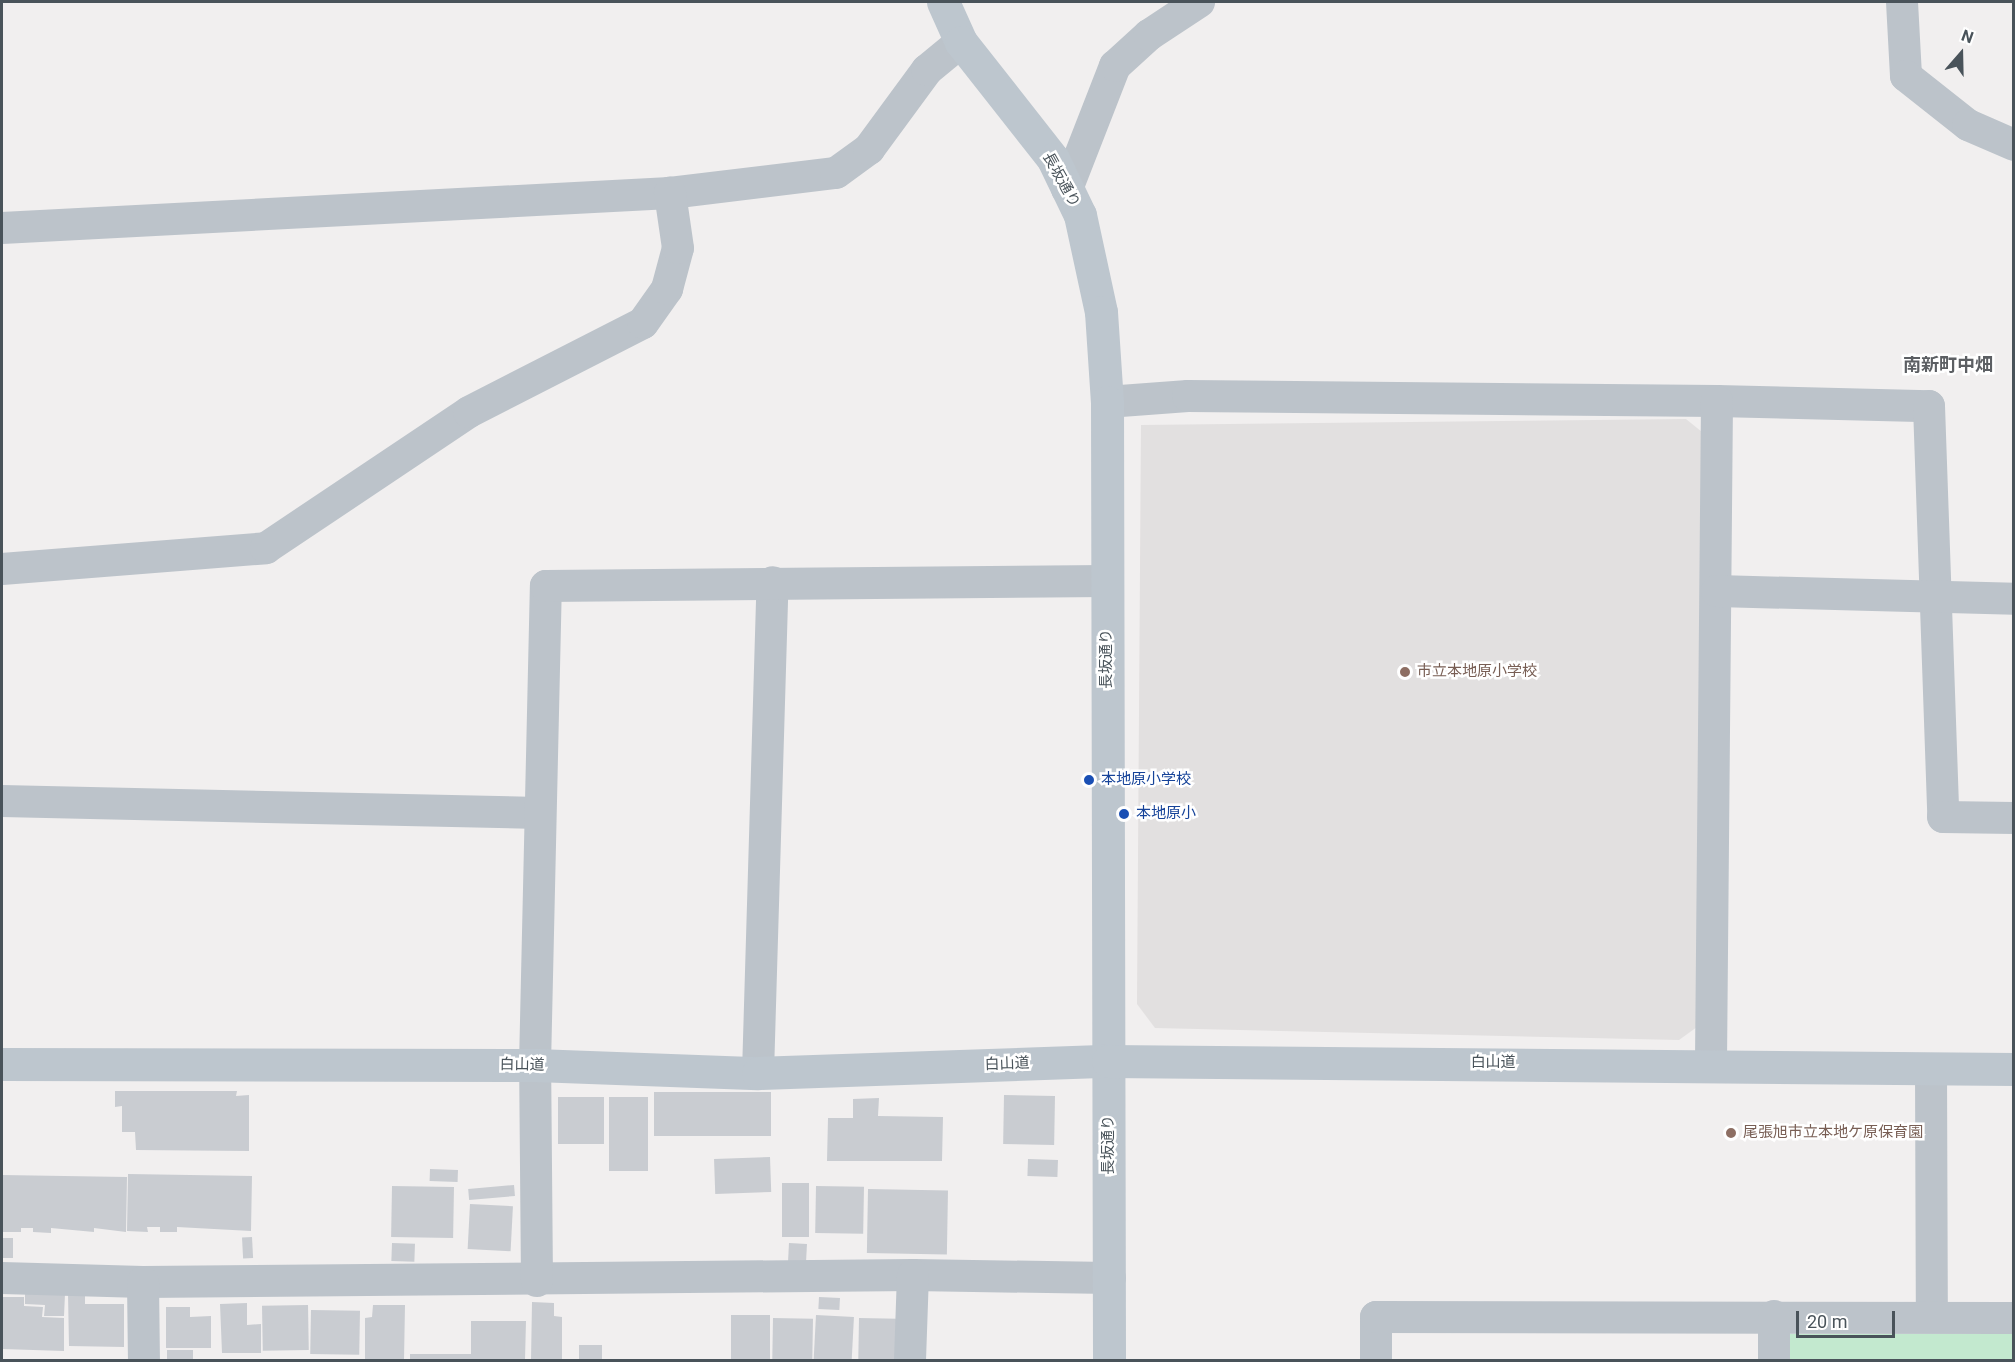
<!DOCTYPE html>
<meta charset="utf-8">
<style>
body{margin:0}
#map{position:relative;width:2015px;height:1362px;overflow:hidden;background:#f1efef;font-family:Roboto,"Noto Sans JP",sans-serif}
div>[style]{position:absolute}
.education>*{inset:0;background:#e2e0e0}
.green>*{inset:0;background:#c3e9cf;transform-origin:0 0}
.building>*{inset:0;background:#c9ccd1;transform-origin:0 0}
.street>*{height:32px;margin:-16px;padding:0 16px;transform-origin:16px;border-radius:16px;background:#bcc3ca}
.secondary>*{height:33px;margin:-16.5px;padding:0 16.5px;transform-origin:16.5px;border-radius:16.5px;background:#bdc6ce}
.dots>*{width:16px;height:16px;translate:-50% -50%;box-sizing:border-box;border:3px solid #fff;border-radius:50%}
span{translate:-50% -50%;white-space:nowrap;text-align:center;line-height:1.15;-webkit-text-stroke:5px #fff;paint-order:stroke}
.street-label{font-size:15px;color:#49535a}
.education-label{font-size:15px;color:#785e54}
.left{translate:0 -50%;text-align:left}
.transit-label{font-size:15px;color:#164399}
.quarter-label{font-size:18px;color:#5c5f63;font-weight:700}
.frame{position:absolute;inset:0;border:3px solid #49535a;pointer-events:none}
.north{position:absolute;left:1931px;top:24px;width:60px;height:60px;-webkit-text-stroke:4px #fff;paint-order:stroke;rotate:20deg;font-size:16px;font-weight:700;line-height:24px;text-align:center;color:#49535a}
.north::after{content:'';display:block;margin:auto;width:21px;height:27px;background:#49535a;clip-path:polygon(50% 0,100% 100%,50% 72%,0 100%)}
.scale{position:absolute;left:1796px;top:1311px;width:99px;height:27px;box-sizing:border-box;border:3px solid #49535a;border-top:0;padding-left:8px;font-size:18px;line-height:21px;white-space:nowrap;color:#49535a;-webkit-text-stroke:4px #fff;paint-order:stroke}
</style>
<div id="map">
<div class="education">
<div style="clip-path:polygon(1686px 419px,1702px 432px,1697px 1027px,1679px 1040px,1155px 1028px,1137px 1004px,1141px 425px)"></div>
</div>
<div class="green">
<div style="left:1788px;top:1334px;width:225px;height:26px"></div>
</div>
<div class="building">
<div style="clip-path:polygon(115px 1091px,237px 1091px,236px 1096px,249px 1095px,249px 1151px,136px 1150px,135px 1132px,122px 1132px,122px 1106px,115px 1107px)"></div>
<div style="left:654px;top:1092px;width:117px;height:44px"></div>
<div style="left:1004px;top:1095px;width:51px;height:49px;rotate:1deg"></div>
<div style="left:558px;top:1097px;width:46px;height:47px"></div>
<div style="left:609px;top:1097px;width:39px;height:74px"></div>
<div style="clip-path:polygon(879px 1098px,878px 1116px,943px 1117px,942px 1161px,827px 1161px,828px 1118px,853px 1118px,853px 1099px)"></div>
<div style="left:770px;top:1157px;width:35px;height:56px;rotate:88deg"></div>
<div style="left:1028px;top:1159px;width:30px;height:17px;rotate:2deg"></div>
<div style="left:430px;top:1169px;width:28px;height:12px;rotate:2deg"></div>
<div style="clip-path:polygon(128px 1174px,252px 1176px,251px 1231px,177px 1227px,177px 1232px,160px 1232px,160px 1227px,147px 1227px,148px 1232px,127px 1231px)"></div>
<div style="clip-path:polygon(2px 1175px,127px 1177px,126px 1232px,94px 1228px,94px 1232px,51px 1228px,51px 1233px,33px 1232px,33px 1228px,21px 1228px,21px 1232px,2px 1232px)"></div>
<div style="left:782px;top:1183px;width:27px;height:54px"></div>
<div style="left:514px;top:1185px;width:11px;height:46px;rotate:85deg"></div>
<div style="left:392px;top:1186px;width:62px;height:51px;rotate:1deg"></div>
<div style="left:816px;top:1186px;width:48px;height:47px;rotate:1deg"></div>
<div style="left:868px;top:1189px;width:80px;height:64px;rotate:1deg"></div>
<div style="left:470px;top:1204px;width:43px;height:45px;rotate:3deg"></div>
<div style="left:252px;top:1237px;width:21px;height:10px;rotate:87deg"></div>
<div style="left:3px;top:1238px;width:10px;height:20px"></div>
<div style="left:392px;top:1243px;width:23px;height:18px;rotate:2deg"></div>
<div style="left:789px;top:1243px;width:18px;height:19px;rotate:3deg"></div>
<div style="clip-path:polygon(25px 1292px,65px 1294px,64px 1316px,44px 1316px,45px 1305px,25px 1304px)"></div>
<div style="clip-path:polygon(68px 1294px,85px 1294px,85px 1304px,124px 1304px,124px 1347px,69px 1346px)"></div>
<div style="clip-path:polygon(2px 1297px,24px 1297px,24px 1306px,43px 1307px,42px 1317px,64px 1318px,64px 1351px,2px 1349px)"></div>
<div style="left:819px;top:1297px;width:21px;height:12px;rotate:3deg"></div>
<div style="clip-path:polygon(532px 1302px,554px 1303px,554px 1316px,562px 1317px,562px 1360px,531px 1360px)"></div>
<div style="clip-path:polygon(247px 1303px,247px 1325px,261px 1324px,261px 1353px,222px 1353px,220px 1304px)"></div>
<div style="left:308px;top:1305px;width:45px;height:46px;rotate:89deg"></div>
<div style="clip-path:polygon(373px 1305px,405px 1305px,404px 1360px,365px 1360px,365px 1318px,372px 1317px)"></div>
<div style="clip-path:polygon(166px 1307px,190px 1307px,190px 1317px,211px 1316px,211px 1348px,166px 1348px)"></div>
<div style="left:311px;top:1310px;width:49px;height:44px;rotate:1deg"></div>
<div style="left:731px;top:1315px;width:39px;height:45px"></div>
<div style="left:816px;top:1315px;width:38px;height:45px;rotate:3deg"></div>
<div style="left:773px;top:1318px;width:40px;height:42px;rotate:1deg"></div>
<div style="left:859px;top:1318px;width:39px;height:42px;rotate:1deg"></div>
<div style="clip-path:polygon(471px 1321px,526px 1321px,525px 1360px,410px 1360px,410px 1354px,471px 1354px)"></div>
<div style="left:579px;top:1345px;width:23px;height:15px"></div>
<div style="left:167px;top:1350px;width:26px;height:10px"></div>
</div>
<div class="street">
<div style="left:1902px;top:2px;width:74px;rotate:86.9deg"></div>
<div style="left:1906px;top:76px;width:79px;rotate:38.3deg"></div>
<div style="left:1968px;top:125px;width:50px;rotate:23.5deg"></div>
<div style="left:1067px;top:189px;width:132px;rotate:-68.7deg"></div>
<div style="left:1115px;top:66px;width:46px;rotate:-42.4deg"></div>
<div style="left:1149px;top:35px;width:60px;rotate:-33.4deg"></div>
<div style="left:2px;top:228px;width:669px;rotate:-3deg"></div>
<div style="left:670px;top:193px;width:167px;rotate:-6.9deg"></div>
<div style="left:836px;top:173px;width:41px;rotate:-36deg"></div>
<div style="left:869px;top:149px;width:98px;rotate:-53.7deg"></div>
<div style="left:927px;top:70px;width:44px;rotate:-39.5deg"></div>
<div style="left:1717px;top:401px;width:212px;rotate:1.4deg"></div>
<div style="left:1929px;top:406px;width:411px;rotate:88deg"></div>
<div style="left:1943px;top:817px;width:71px;rotate:0.8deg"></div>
<div style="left:1107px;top:402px;width:81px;rotate:-4.2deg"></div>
<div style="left:1188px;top:396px;width:529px;rotate:0.54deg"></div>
<div style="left:1717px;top:401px;width:664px;rotate:90.52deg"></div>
<div style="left:2px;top:569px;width:265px;rotate:-4.5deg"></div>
<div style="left:266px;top:548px;width:244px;rotate:-33.8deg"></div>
<div style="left:469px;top:412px;width:195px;rotate:-27.1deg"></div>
<div style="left:643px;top:323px;width:42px;rotate:-54.8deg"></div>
<div style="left:667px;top:289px;width:42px;rotate:-75deg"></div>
<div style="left:678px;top:248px;width:56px;rotate:-98.3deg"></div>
<div style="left:1717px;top:591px;width:297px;rotate:1.5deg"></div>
<div style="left:2px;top:801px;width:537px;rotate:1.28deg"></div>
<div style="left:1931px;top:1069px;width:246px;rotate:89.8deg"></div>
<div style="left:758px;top:1073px;width:491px;rotate:-88.3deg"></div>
<div style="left:2px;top:1278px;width:141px;rotate:1.6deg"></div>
<div style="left:143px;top:1282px;width:770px;rotate:-0.52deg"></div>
<div style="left:913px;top:1275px;width:197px;rotate:0.9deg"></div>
<div style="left:537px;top:1281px;width:216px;rotate:-90.5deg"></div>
<div style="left:535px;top:1065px;width:479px;rotate:-88.7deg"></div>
<div style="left:546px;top:586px;width:561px;rotate:-0.51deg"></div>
<div style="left:143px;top:1282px;width:78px;rotate:89.3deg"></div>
<div style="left:910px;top:1360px;width:85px;rotate:-88deg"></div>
<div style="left:1376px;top:1360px;width:43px;rotate:-90deg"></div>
<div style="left:1376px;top:1317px;width:638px;rotate:0.09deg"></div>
<div style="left:1774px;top:1360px;width:44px;rotate:-90deg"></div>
</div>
<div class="secondary">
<div style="left:943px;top:2px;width:44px;rotate:65.8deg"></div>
<div style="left:961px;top:42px;width:149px;rotate:51.8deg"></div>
<div style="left:1053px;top:159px;width:62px;rotate:64.3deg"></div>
<div style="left:1080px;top:215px;width:99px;rotate:77.8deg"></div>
<div style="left:1101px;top:312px;width:90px;rotate:86.2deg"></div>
<div style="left:1107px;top:402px;width:958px;rotate:89.88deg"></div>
<div style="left:2px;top:1064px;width:533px;rotate:0.11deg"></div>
<div style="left:535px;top:1065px;width:223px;rotate:2.1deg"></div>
<div style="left:758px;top:1073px;width:350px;rotate:-2deg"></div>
<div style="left:1108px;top:1061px;width:906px;rotate:0.51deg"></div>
</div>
<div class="dots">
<div style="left:1405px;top:672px;background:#8d6e63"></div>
<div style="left:1089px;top:780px;background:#1a4fb4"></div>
<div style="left:1124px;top:814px;background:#1a4fb4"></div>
<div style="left:1731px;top:1133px;background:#8d6e63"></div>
</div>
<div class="street-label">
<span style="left:1061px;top:180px;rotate:61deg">長坂通り</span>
<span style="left:1107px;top:659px;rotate:-90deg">長坂通り</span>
<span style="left:1493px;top:1063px">白山道</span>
<span style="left:1007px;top:1064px;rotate:-2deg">白山道</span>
<span style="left:522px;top:1065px;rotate:1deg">白山道</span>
<span style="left:1109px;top:1145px;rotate:-90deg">長坂通り</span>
</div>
<div class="education-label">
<span class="left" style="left:1417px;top:672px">市立本地原小学校</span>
<span class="left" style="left:1743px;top:1133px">尾張旭市立本地ケ原保育園</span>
</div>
<div class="transit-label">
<span class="left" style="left:1101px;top:780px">本地原小学校</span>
<span class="left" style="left:1136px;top:814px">本地原小</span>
</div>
<div class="quarter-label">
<span style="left:1948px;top:365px">南新町中畑</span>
</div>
<div class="frame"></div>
<div class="north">N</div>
<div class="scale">20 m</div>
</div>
